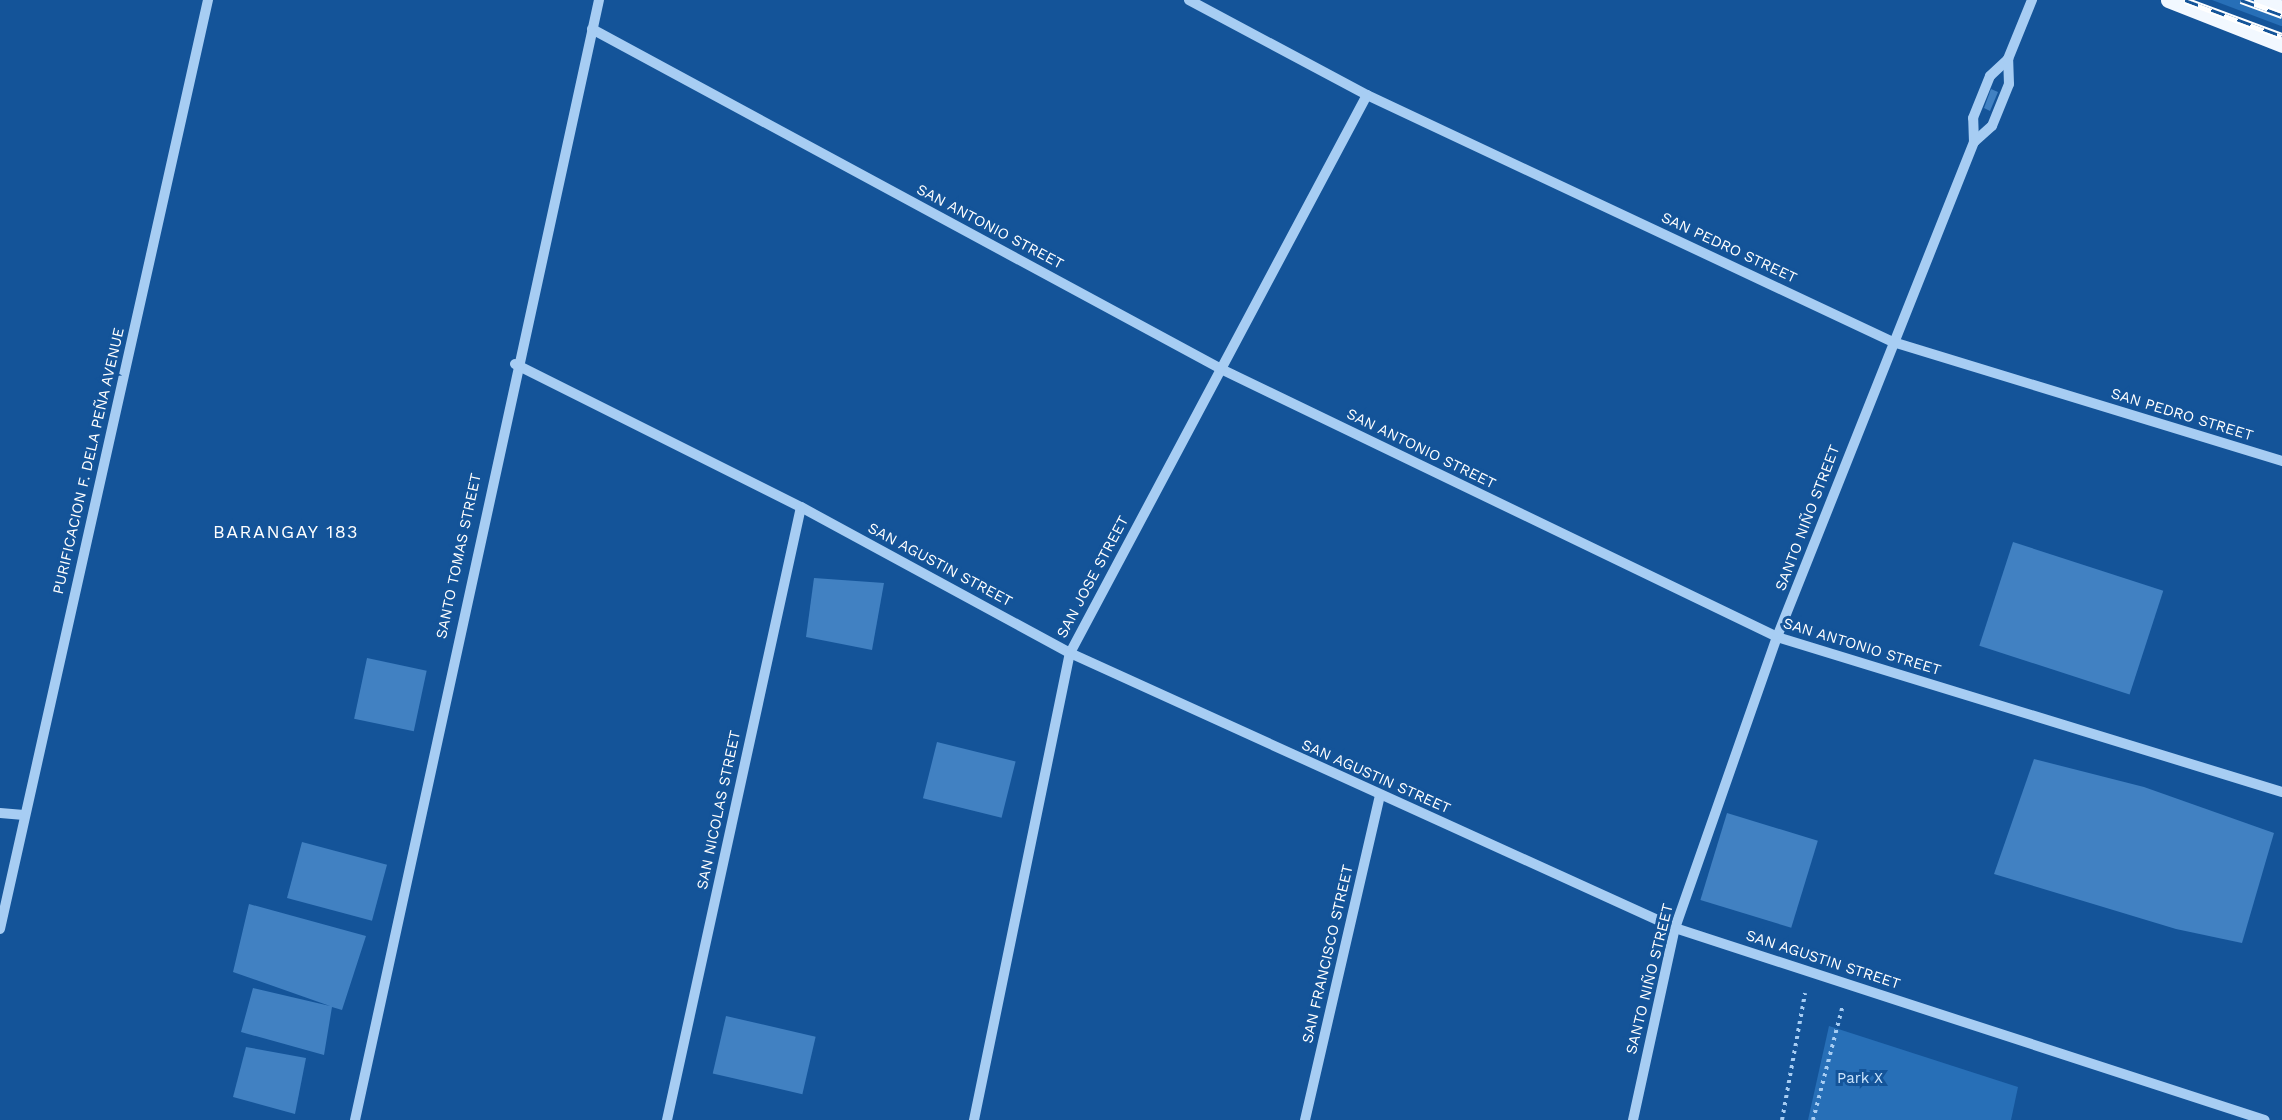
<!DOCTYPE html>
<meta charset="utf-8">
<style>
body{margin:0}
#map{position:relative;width:2282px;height:1120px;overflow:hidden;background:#145499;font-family:"Work Sans",sans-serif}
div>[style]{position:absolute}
.green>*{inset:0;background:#276fb7}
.building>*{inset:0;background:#4181c2;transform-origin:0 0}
.path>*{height:4px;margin-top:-2px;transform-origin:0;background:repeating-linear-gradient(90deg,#a7cdf3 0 3px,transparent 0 7.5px)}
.minor>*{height:10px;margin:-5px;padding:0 5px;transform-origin:5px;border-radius:5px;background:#a7cdf3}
.major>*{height:15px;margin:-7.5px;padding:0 7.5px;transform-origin:7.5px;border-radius:7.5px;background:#f2f8ff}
.rail>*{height:7px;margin-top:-3.5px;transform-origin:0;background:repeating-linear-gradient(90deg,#145499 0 14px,#fff 0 28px);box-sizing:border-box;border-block:2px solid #fff}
span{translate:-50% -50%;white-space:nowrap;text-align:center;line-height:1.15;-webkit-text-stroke:6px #145499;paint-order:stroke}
.street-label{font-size:15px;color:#fff}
.park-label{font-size:15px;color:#cee6fd}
.quarter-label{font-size:18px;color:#fff;letter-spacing:1.5px}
</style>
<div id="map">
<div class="green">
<div style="clip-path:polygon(2212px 0,2282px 0,2282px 26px,2281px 26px)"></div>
<div style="clip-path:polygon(1829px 1026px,2018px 1087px,2011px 1120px,1808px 1120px)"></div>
</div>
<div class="building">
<div style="clip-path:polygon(1991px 89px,1998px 92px,1990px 111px,1984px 108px)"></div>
<div style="left:2013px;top:542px;width:158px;height:109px;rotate:18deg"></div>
<div style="clip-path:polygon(814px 578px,884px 583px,872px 650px,806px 637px)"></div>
<div style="left:367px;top:658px;width:61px;height:62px;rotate:12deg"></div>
<div style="left:937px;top:742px;width:81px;height:58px;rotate:14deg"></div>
<div style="clip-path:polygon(2034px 759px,2144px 787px,2274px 833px,2242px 943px,2176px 929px,1994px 874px)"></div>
<div style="left:1727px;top:813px;width:95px;height:91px;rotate:17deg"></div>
<div style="left:302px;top:842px;width:88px;height:58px;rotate:15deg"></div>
<div style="clip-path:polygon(249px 904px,366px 936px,342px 1010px,332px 1007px,324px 1055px,241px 1032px,253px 988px,330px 1006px,233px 972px)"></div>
<div style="left:726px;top:1016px;width:92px;height:59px;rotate:13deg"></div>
<div style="clip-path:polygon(246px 1047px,306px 1058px,295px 1114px,233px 1097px)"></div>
</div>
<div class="path">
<div style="left:1782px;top:1120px;width:129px;rotate:-79.7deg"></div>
<div style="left:1813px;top:1120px;width:119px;rotate:-75.4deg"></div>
</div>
<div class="minor">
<div style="left:1189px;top:0;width:202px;rotate:28.1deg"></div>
<div style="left:1367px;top:95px;width:581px;rotate:25.15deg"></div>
<div style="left:1893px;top:342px;width:407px;rotate:17deg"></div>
<div style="left:592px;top:29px;width:715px;rotate:28.39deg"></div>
<div style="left:1221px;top:369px;width:617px;rotate:25.73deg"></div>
<div style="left:1777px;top:637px;width:528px;rotate:17.06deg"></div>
<div style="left:1974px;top:142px;width:24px;rotate:-92deg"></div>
<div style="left:1973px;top:118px;width:45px;rotate:-68deg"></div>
<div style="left:1990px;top:76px;width:25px;rotate:-43deg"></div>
<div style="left:515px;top:364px;width:320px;rotate:26.6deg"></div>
<div style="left:801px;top:507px;width:306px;rotate:28.5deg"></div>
<div style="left:1070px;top:653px;width:665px;rotate:24.44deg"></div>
<div style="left:1675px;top:928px;width:620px;rotate:18.03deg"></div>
<div style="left:0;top:813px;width:24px;rotate:5deg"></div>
<div style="left:0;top:929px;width:952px;rotate:-77.38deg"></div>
<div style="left:355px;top:1120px;width:1146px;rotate:-77.71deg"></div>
<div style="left:667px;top:1120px;width:627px;rotate:-77.67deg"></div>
<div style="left:974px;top:1120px;width:477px;rotate:-78.4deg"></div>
<div style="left:1070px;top:653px;width:632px;rotate:-61.98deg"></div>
<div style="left:1305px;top:1120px;width:333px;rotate:-77deg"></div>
<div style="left:1633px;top:1120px;width:197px;rotate:-77.7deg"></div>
<div style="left:1675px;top:928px;width:308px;rotate:-70.7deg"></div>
<div style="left:1777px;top:637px;width:533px;rotate:-68.3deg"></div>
<div style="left:1974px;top:142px;width:24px;rotate:-42deg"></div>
<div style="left:1992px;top:126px;width:45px;rotate:-68deg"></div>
<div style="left:2009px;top:84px;width:25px;rotate:-92deg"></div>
<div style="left:2008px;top:59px;width:64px;rotate:-67.9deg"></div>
</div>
<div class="major">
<div style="left:2168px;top:0;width:123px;rotate:21.5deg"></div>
<div style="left:2261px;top:0;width:22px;rotate:21deg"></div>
</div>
<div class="rail">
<div style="left:2185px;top:0;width:103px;rotate:20.4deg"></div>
<div style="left:2241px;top:0;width:44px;rotate:20.1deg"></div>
</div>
<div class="street-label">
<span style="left:990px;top:227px;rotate:28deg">SAN ANTONIO STREET</span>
<span style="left:1729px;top:248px;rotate:25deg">SAN PEDRO STREET</span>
<span style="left:2182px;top:415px;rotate:17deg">SAN PEDRO STREET</span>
<span style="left:1421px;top:449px;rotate:26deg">SAN ANTONIO STREET</span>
<span style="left:89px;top:461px;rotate:-77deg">PURIFICACION F. DELA PEÑA AVENUE</span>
<span style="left:1808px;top:518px;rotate:-69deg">SANTO NIÑO STREET</span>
<span style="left:459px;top:556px;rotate:-78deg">SANTO TOMAS STREET</span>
<span style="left:940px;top:565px;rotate:28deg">SAN AGUSTIN STREET</span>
<span style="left:1093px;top:577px;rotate:-62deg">SAN JOSE STREET</span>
<span style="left:1862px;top:647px;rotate:17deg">SAN ANTONIO STREET</span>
<span style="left:1376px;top:777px;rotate:24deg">SAN AGUSTIN STREET</span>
<span style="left:719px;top:810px;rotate:-78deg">SAN NICOLAS STREET</span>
<span style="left:1328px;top:954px;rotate:-77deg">SAN FRANCISCO STREET</span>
<span style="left:1823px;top:960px;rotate:18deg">SAN AGUSTIN STREET</span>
<span style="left:1650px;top:979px;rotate:-76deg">SANTO NIÑO STREET</span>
</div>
<div class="park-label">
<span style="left:1860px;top:1079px">Park X</span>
</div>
<div class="quarter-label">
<span style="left:286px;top:532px">BARANGAY 183</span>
</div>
</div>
